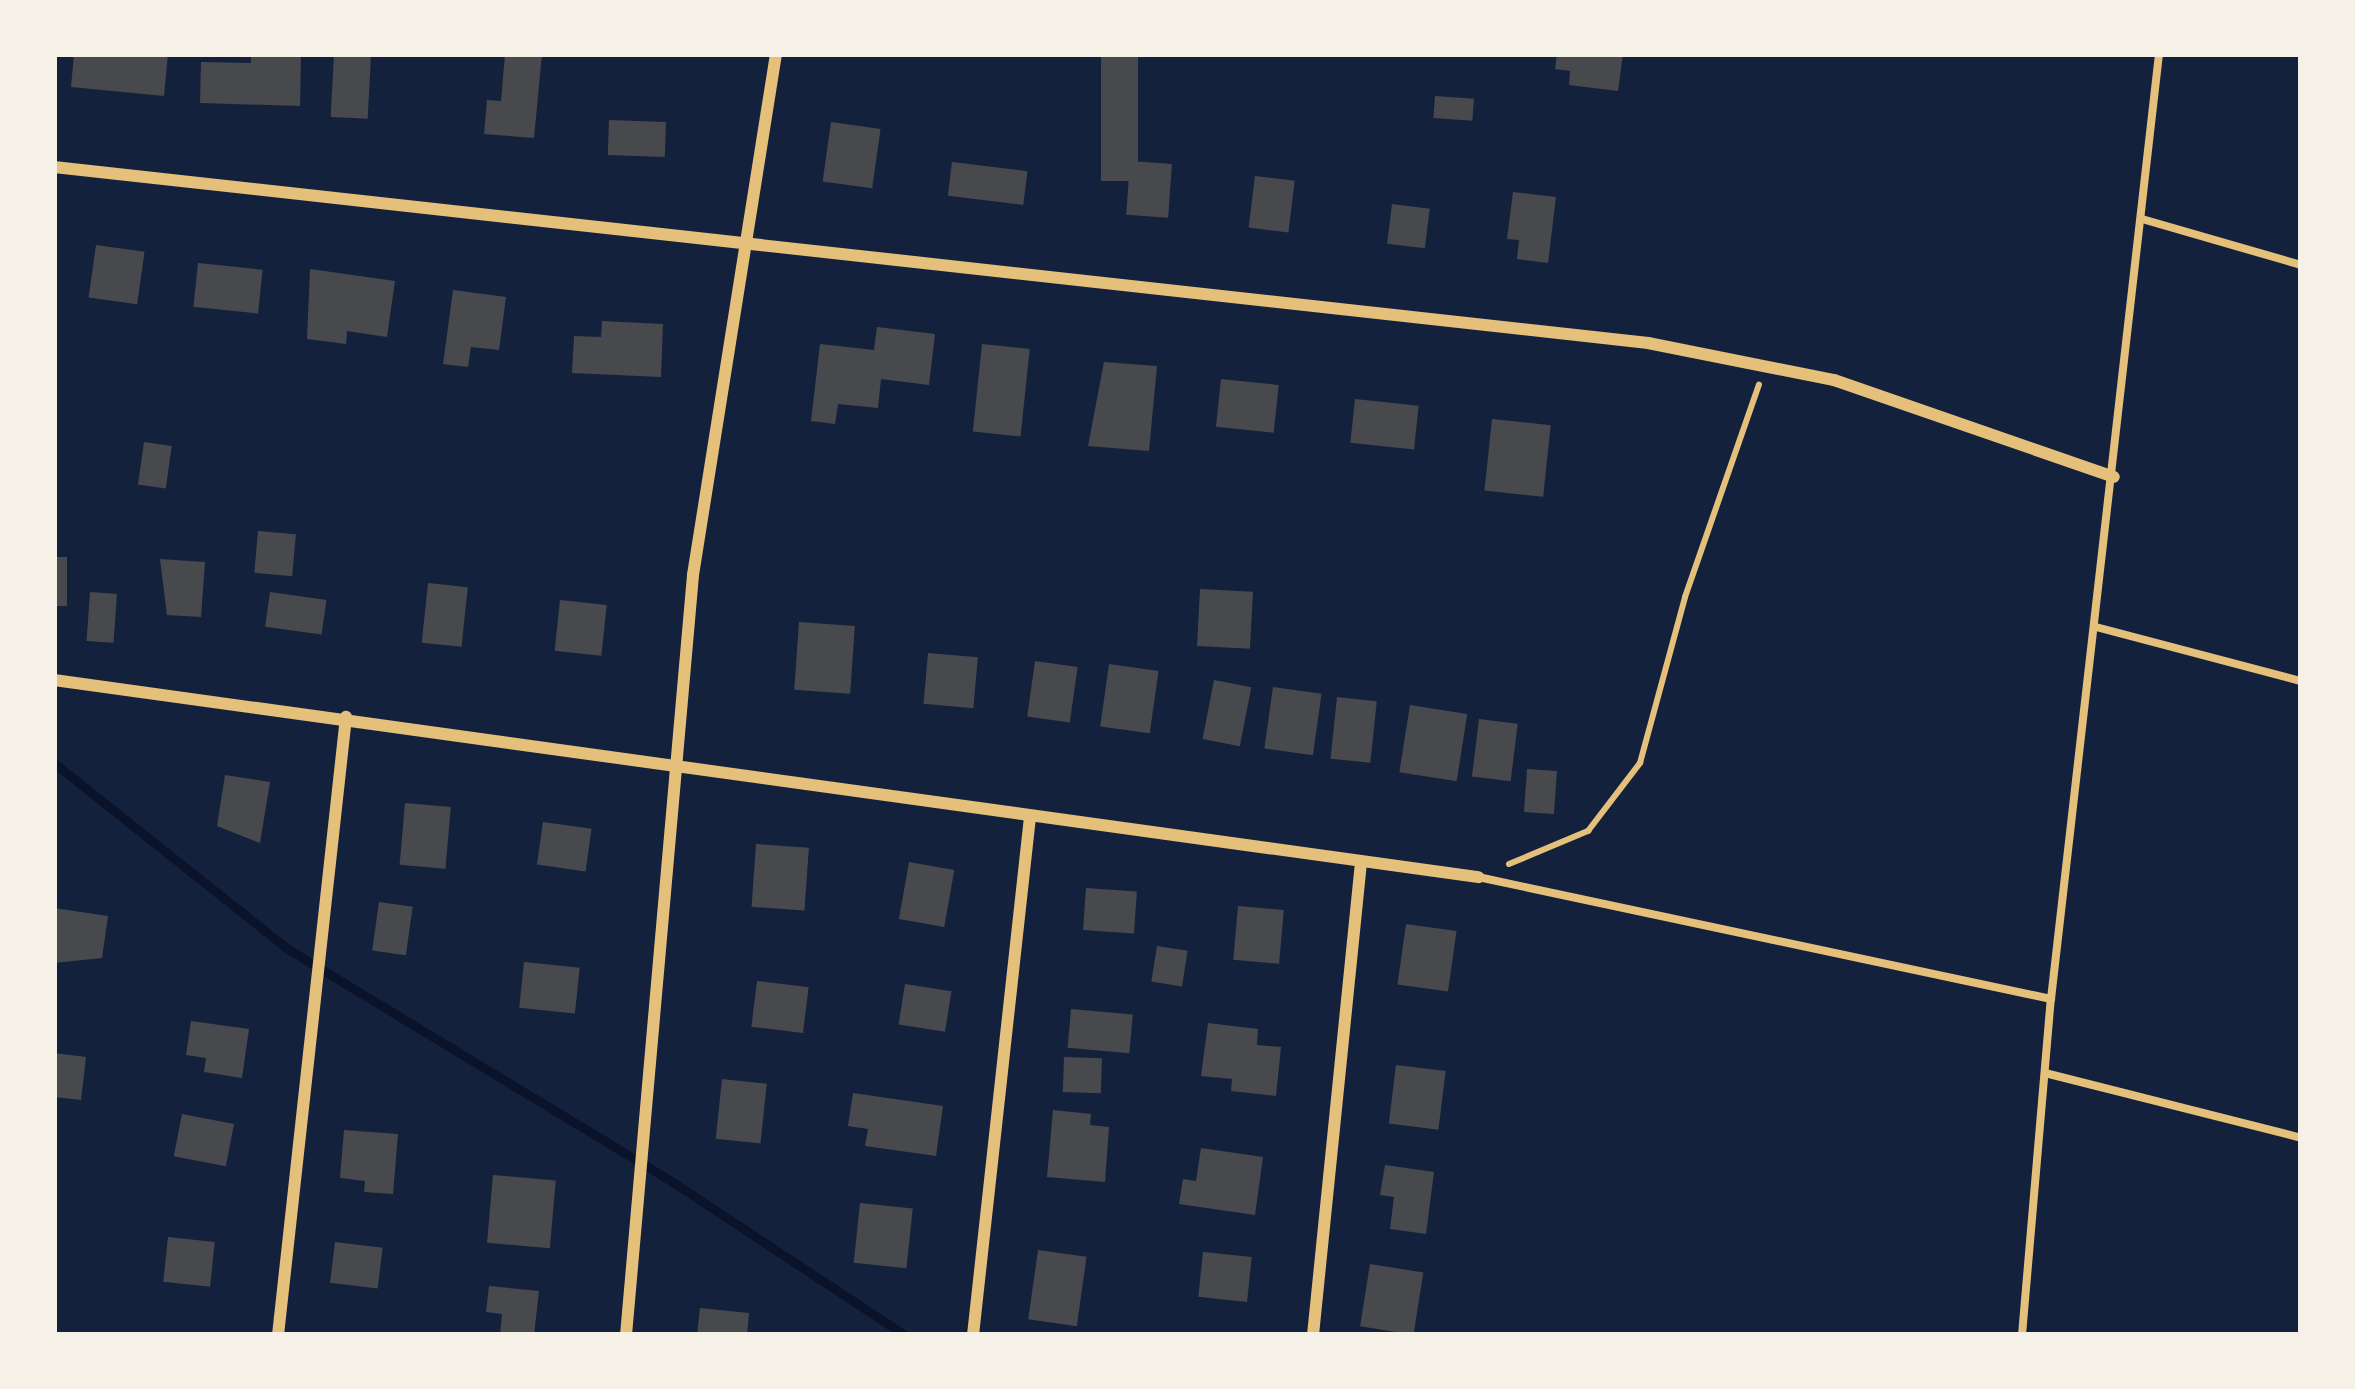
<!DOCTYPE html>
<style>
body{margin:0}
#map{position:relative;width:2355px;height:1389px;overflow:hidden;background:#14213d;font-family:"Source Sans 3",sans-serif}
div>[style]{position:absolute}
.stream>*{height:9px;margin:-4.5px;padding:0 4.5px;transform-origin:4.5px;border-radius:4.5px;background:#0b132b}
.building>*{inset:0;background:#48494c;transform-origin:0 0}
.path>*{height:6px;margin:-3px;padding:0 3px;transform-origin:3px;border-radius:3px;background:#e5c07b}
.service>*{height:8px;margin:-4px;padding:0 4px;transform-origin:4px;border-radius:4px;background:#e5c07b}
.minor>*{height:12px;margin:-6px;padding:0 6px;transform-origin:6px;border-radius:6px;background:#e5c07b}
span{translate:-50% -50%;white-space:nowrap;text-align:center;line-height:1.15;-webkit-text-stroke:12px #f6f1e7;paint-order:stroke}
.frame{position:absolute;inset:0;border:57px solid #f6f1e7;pointer-events:none}
</style>
<div id="map">
<div class="stream">
<div style="left:54px;top:763px;width:299px;rotate:38.5deg"></div>
<div style="left:288px;top:949px;width:441px;rotate:31.2deg"></div>
<div style="left:665px;top:1177px;width:287px;rotate:33.4deg"></div>
</div>
<div class="building">
<div style="clip-path:polygon(74px 54px,168px 54px,164px 96px,71px 87px)"></div>
<div style="clip-path:polygon(251px 54px,301px 54px,300px 106px,200px 103px,201px 62px,251px 63px)"></div>
<div style="left:334px;top:54px;width:37px;height:63px;rotate:3deg"></div>
<div style="clip-path:polygon(505px 54px,542px 54px,534px 138px,484px 134px,487px 100px,501px 101px)"></div>
<div style="left:1101px;top:54px;width:37px;height:127px"></div>
<div style="clip-path:polygon(1557px 54px,1623px 54px,1618px 91px,1569px 85px,1570px 71px,1555px 69px)"></div>
<div style="left:1435px;top:96px;width:39px;height:22px;rotate:4deg"></div>
<div style="left:609px;top:120px;width:57px;height:35px;rotate:2deg"></div>
<div style="left:831px;top:122px;width:50px;height:60px;rotate:8deg"></div>
<div style="left:1130px;top:161px;width:42px;height:54px;rotate:4deg"></div>
<div style="left:952px;top:162px;width:76px;height:34px;rotate:7deg"></div>
<div style="left:1255px;top:176px;width:40px;height:52px;rotate:7deg"></div>
<div style="clip-path:polygon(1513px 192px,1556px 197px,1548px 263px,1517px 259px,1519px 240px,1507px 239px)"></div>
<div style="left:1392px;top:204px;width:38px;height:40px;rotate:7deg"></div>
<div style="left:96px;top:245px;width:49px;height:53px;rotate:8deg"></div>
<div style="left:198px;top:263px;width:65px;height:44px;rotate:6deg"></div>
<div style="clip-path:polygon(310px 269px,395px 281px,387px 337px,347px 331px,346px 344px,307px 339px)"></div>
<div style="clip-path:polygon(453px 290px,506px 297px,499px 350px,471px 347px,468px 367px,443px 364px)"></div>
<div style="clip-path:polygon(602px 321px,663px 324px,661px 377px,572px 373px,574px 336px,601px 337px)"></div>
<div style="clip-path:polygon(877px 327px,935px 334px,929px 385px,881px 379px,878px 408px,838px 404px,835px 424px,811px 421px,820px 344px,874px 350px)"></div>
<div style="left:982px;top:344px;width:48px;height:88px;rotate:6deg"></div>
<div style="clip-path:polygon(1104px 362px,1157px 366px,1149px 451px,1088px 446px)"></div>
<div style="left:1221px;top:379px;width:58px;height:48px;rotate:6deg"></div>
<div style="left:1355px;top:399px;width:64px;height:44px;rotate:6deg"></div>
<div style="left:1492px;top:419px;width:59px;height:72px;rotate:6deg"></div>
<div style="left:144px;top:442px;width:28px;height:43px;rotate:8deg"></div>
<div style="left:258px;top:531px;width:38px;height:42px;rotate:5deg"></div>
<div style="left:54px;top:557px;width:13px;height:49px"></div>
<div style="clip-path:polygon(160px 559px,205px 562px,201px 617px,167px 615px)"></div>
<div style="left:428px;top:583px;width:40px;height:60px;rotate:6deg"></div>
<div style="left:1200px;top:589px;width:53px;height:57px;rotate:3deg"></div>
<div style="left:90px;top:592px;width:27px;height:49px;rotate:4deg"></div>
<div style="left:270px;top:592px;width:57px;height:35px;rotate:8deg"></div>
<div style="left:560px;top:600px;width:47px;height:51px;rotate:6deg"></div>
<div style="left:799px;top:622px;width:56px;height:68px;rotate:4deg"></div>
<div style="left:928px;top:653px;width:50px;height:51px;rotate:5deg"></div>
<div style="left:1035px;top:661px;width:43px;height:56px;rotate:8deg"></div>
<div style="left:1109px;top:664px;width:50px;height:63px;rotate:8deg"></div>
<div style="left:1214px;top:680px;width:38px;height:60px;rotate:11deg"></div>
<div style="left:1273px;top:687px;width:49px;height:62px;rotate:8deg"></div>
<div style="left:1337px;top:697px;width:40px;height:62px;rotate:6deg"></div>
<div style="left:1410px;top:705px;width:58px;height:68px;rotate:9deg"></div>
<div style="left:1479px;top:719px;width:39px;height:58px;rotate:7deg"></div>
<div style="left:1527px;top:769px;width:30px;height:43px;rotate:4deg"></div>
<div style="clip-path:polygon(225px 775px,270px 782px,260px 843px,217px 826px)"></div>
<div style="left:405px;top:803px;width:46px;height:62px;rotate:5deg"></div>
<div style="left:543px;top:822px;width:49px;height:43px;rotate:8deg"></div>
<div style="left:756px;top:844px;width:53px;height:63px;rotate:4deg"></div>
<div style="left:909px;top:862px;width:46px;height:58px;rotate:10deg"></div>
<div style="left:1086px;top:888px;width:51px;height:42px;rotate:4deg"></div>
<div style="left:379px;top:902px;width:34px;height:49px;rotate:8deg"></div>
<div style="left:1238px;top:906px;width:46px;height:54px;rotate:5deg"></div>
<div style="clip-path:polygon(54px 908px,108px 916px,102px 958px,54px 963px)"></div>
<div style="left:1406px;top:924px;width:51px;height:61px;rotate:8deg"></div>
<div style="left:1157px;top:946px;width:31px;height:36px;rotate:9deg"></div>
<div style="left:524px;top:962px;width:56px;height:46px;rotate:6deg"></div>
<div style="left:757px;top:981px;width:52px;height:46px;rotate:7deg"></div>
<div style="left:905px;top:984px;width:47px;height:41px;rotate:9deg"></div>
<div style="left:1071px;top:1009px;width:62px;height:39px;rotate:5deg"></div>
<div style="clip-path:polygon(191px 1021px,249px 1029px,242px 1078px,204px 1072px,206px 1058px,186px 1055px)"></div>
<div style="clip-path:polygon(1208px 1023px,1258px 1029px,1257px 1045px,1281px 1047px,1276px 1096px,1231px 1091px,1232px 1079px,1201px 1076px)"></div>
<div style="clip-path:polygon(54px 1053px,86px 1057px,81px 1100px,54px 1097px)"></div>
<div style="left:1064px;top:1057px;width:38px;height:35px;rotate:2deg"></div>
<div style="left:1396px;top:1065px;width:50px;height:59px;rotate:7deg"></div>
<div style="left:722px;top:1079px;width:45px;height:60px;rotate:6deg"></div>
<div style="clip-path:polygon(853px 1093px,943px 1106px,936px 1156px,865px 1146px,868px 1129px,848px 1126px)"></div>
<div style="clip-path:polygon(1053px 1110px,1091px 1114px,1090px 1125px,1109px 1127px,1105px 1182px,1047px 1177px)"></div>
<div style="left:182px;top:1114px;width:53px;height:43px;rotate:11deg"></div>
<div style="clip-path:polygon(344px 1130px,398px 1134px,393px 1194px,364px 1192px,365px 1181px,340px 1178px)"></div>
<div style="clip-path:polygon(1201px 1148px,1263px 1157px,1255px 1215px,1179px 1204px,1183px 1179px,1196px 1181px)"></div>
<div style="clip-path:polygon(1385px 1165px,1434px 1172px,1426px 1234px,1390px 1229px,1394px 1197px,1380px 1195px)"></div>
<div style="left:493px;top:1175px;width:63px;height:68px;rotate:5deg"></div>
<div style="left:860px;top:1203px;width:53px;height:60px;rotate:6deg"></div>
<div style="left:168px;top:1237px;width:47px;height:45px;rotate:6deg"></div>
<div style="left:335px;top:1242px;width:48px;height:41px;rotate:7deg"></div>
<div style="left:1038px;top:1250px;width:49px;height:70px;rotate:8deg"></div>
<div style="left:1203px;top:1252px;width:49px;height:45px;rotate:6deg"></div>
<div style="left:1370px;top:1264px;width:54px;height:63px;rotate:9deg"></div>
<div style="clip-path:polygon(489px 1286px,539px 1291px,534px 1335px,500px 1335px,502px 1314px,486px 1312px)"></div>
<div style="clip-path:polygon(700px 1308px,749px 1313px,747px 1335px,697px 1335px)"></div>
</div>
<div class="path">
<div style="left:1509px;top:864px;width:86px;rotate:-22.7deg"></div>
<div style="left:1588px;top:831px;width:86px;rotate:-52.6deg"></div>
<div style="left:1640px;top:763px;width:172px;rotate:-74.8deg"></div>
<div style="left:1685px;top:597px;width:225px;rotate:-70.8deg"></div>
</div>
<div class="service">
<div style="left:2142px;top:219px;width:166px;rotate:16.1deg"></div>
<div style="left:2096px;top:627px;width:212px;rotate:14.8deg"></div>
<div style="left:1478px;top:877px;width:586px;rotate:12.02deg"></div>
<div style="left:2045px;top:1073px;width:264px;rotate:14.2deg"></div>
<div style="left:2022px;top:1335px;width:337px;rotate:-85.1deg"></div>
<div style="left:2051px;top:999px;width:951px;rotate:-83.48deg"></div>
</div>
<div class="minor">
<div style="left:54px;top:167px;width:1604px;rotate:6.3deg"></div>
<div style="left:1648px;top:343px;width:190px;rotate:11.3deg"></div>
<div style="left:1834px;top:380px;width:296px;rotate:19.1deg"></div>
<div style="left:54px;top:680px;width:1438px;rotate:7.88deg"></div>
<div style="left:278px;top:1335px;width:622px;rotate:-83.72deg"></div>
<div style="left:626px;top:1335px;width:763px;rotate:-84.96deg"></div>
<div style="left:693px;top:575px;width:528px;rotate:-80.95deg"></div>
<div style="left:973px;top:1335px;width:521px;rotate:-83.72deg"></div>
<div style="left:1313px;top:1335px;width:473px;rotate:-84.2deg"></div>
</div>
<div class="frame"></div>
</div>
